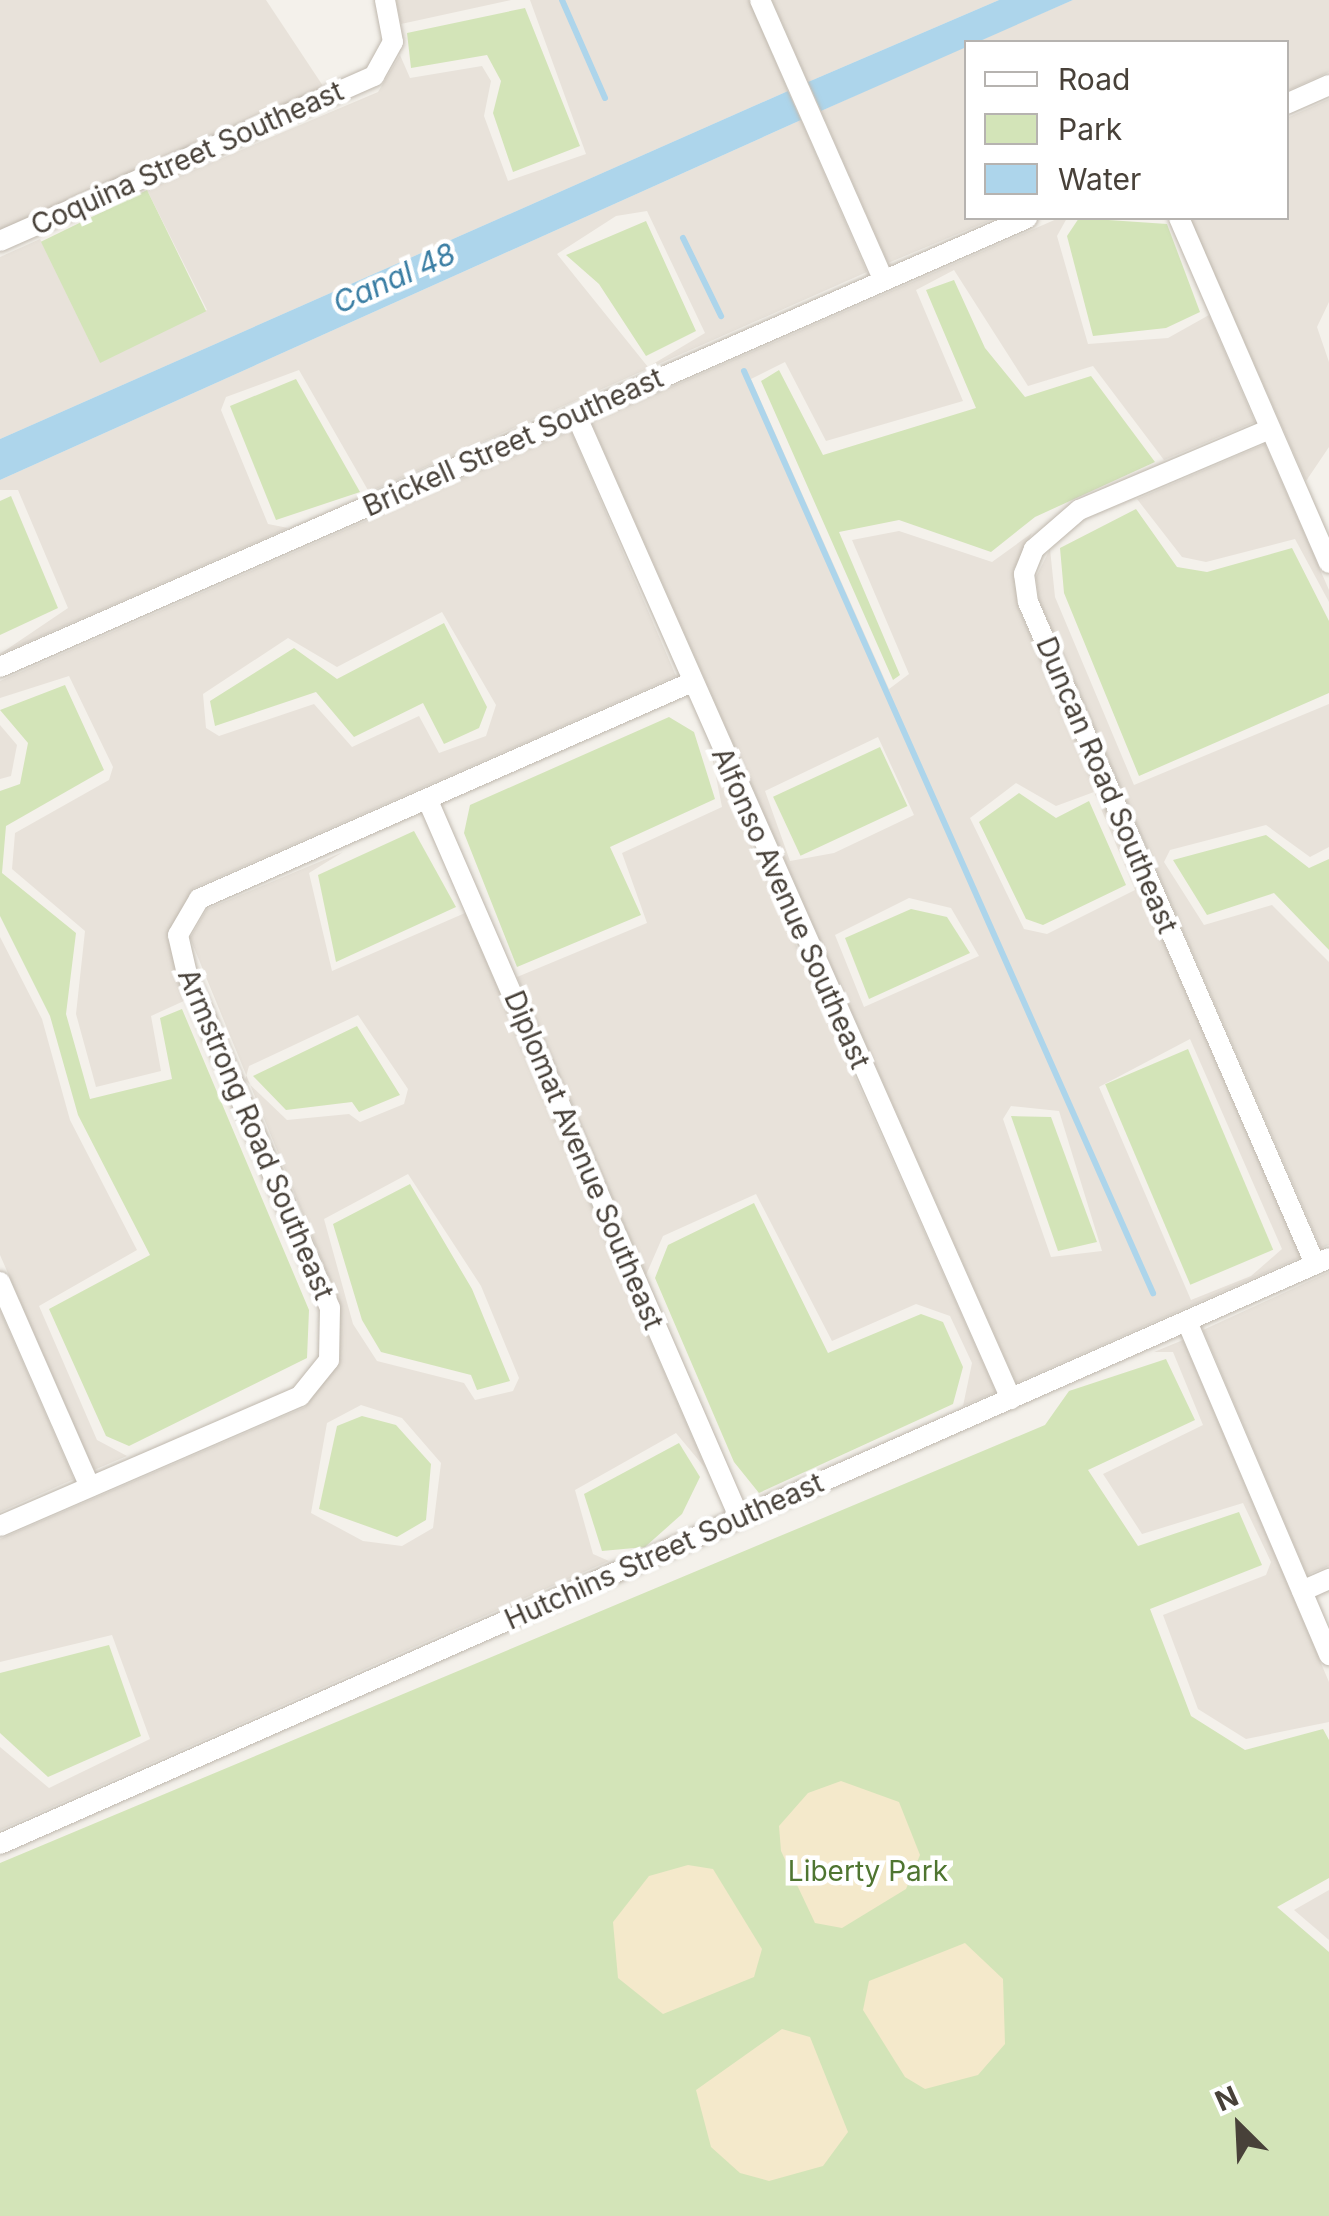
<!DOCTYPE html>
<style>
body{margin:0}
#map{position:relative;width:1329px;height:2216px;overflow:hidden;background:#f4f1eb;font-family:Inter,sans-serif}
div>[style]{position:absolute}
.residential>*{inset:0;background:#e8e2da}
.green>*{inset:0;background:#d3e4b8;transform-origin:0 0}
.sand>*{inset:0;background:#f4e9cb}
.water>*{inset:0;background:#add5eb}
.stream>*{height:6px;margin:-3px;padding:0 3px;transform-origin:3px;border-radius:3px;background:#add5eb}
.roads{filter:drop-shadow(0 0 2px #bfb8ae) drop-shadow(0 0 2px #bfb8ae)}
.street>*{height:20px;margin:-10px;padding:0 10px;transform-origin:10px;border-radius:10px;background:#fff}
span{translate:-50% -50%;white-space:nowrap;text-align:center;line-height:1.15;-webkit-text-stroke:9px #fff;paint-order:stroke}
.street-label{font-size:28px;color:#484139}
.park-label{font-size:28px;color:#4f7531}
.water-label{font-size:30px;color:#397da3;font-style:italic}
.legend{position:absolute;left:964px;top:40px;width:325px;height:180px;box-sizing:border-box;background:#fff;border:2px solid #b6b3b0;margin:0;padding:12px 18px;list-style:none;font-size:30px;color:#484139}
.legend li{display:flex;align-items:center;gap:20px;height:50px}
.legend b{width:50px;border:2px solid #b6b3b0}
.north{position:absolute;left:1189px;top:2076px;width:100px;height:100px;-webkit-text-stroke:8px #fff;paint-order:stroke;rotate:336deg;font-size:28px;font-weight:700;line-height:40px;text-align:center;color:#484139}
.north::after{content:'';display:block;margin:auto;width:35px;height:45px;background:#484139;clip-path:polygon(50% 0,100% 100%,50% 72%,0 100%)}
</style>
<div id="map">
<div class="residential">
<div style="clip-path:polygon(0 0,266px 0,325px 89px,0 233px)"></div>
<div style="clip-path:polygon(396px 0,511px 0,401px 24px)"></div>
<div style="clip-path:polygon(530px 0,749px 0,788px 91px,0 439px,0 257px,40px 239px,100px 354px,207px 310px,147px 190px,378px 92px,400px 55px,410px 78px,482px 66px,491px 81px,484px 116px,508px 181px,586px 154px)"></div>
<div style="clip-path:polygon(772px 0,999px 0,808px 82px)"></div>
<div style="clip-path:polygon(1073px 0,1329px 0,1329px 72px,1287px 91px,1286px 42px,974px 42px)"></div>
<div style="clip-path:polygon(966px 45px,966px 218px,996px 218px,888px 263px,821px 111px)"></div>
<div style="clip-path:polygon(1329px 99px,1329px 302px,1317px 327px,1329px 362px,1329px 447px,1306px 481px,1190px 218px,1286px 218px,1287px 118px)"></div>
<div style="clip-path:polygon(evenodd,801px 120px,867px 272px,369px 492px,299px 370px,226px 397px,221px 410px,268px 524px,288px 528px,0 654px,68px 608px,18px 490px,0 490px,0 480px,801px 120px,647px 211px,705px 333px,648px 367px,557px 254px,616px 216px,647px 211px)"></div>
<div style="clip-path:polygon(evenodd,1059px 218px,1067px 218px,1057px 236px,1088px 344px,1168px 338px,1209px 315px,1255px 422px,1164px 460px,1093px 366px,1028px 386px,954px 270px,916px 290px,963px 401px,826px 441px,785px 362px,751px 379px,889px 689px,909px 674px,852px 540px,899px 531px,992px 562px,1032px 533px,1014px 569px,1018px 607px,1301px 1257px,1016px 1383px,591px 422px,1059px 218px,878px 737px,914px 815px,834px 853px,790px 861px,765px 791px,878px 737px,1059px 218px,1016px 783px,1056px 806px,1094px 792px,1135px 890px,1047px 934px,1024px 929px,970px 818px,1016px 783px,1059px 218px,909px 898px,951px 908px,979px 956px,864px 1007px,835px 935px,909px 898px,1059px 218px,1190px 1039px,1282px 1249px,1251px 1276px,1191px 1300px,1099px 1087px,1190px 1039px,1059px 218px,1011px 1106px,1059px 1111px,1102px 1251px,1051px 1257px,1003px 1119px,1011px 1106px)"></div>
<div style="clip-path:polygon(evenodd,571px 431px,676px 676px,194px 888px,167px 937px,186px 1000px,151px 1016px,161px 1071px,96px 1087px,76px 1014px,85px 931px,12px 869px,15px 833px,109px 780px,113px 767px,69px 676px,0 698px,0 681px,571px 431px,442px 612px,496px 705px,486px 736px,439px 753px,419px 716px,352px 747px,314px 704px,219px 736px,206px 728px,203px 694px,288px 638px,337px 667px,442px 612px)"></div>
<div style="clip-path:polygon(1265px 444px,1329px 590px,1329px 602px,1295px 539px,1206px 562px,1182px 557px,1137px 499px)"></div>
<div style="clip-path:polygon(1050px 549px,1055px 597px,1134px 785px,1329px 704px,1329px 847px,1310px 857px,1266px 825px,1170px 850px,1164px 862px,1204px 925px,1272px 905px,1329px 962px,1329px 1245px,1321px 1248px,1039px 600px,1036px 577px)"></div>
<div style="clip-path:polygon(0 725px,17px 745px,11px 776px,0 779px)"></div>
<div style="clip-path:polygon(712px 757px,996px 1392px,963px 1406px,972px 1363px,950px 1316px,916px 1304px,832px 1341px,756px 1194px,663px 1236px,646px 1275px,517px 977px,647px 923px,622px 853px,722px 807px)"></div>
<div style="clip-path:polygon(evenodd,343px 852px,309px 873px,332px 971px,465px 913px,706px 1469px,676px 1433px,575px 1490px,593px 1554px,609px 1561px,0 1830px,0 1747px,49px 1788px,150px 1739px,112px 1635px,0 1662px,0 1539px,305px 1407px,340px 1362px,340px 1304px,190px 938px,207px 909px,343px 852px,358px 1015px,408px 1089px,404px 1104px,360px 1122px,349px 1114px,287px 1120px,245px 1080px,249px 1066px,358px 1015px,343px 852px,408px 1174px,481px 1286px,519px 1378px,513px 1391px,475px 1400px,464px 1383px,377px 1361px,353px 1324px,324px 1219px,408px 1174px,343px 852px,361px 1405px,402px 1418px,441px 1463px,433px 1528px,402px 1546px,363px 1541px,311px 1513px,327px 1423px,361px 1405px)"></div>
<div style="clip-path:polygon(0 937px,42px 1019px,70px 1120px,137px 1250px,39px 1306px,97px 1440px,127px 1456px,94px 1470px,0 1255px)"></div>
<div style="clip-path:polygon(1329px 1272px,1329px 1566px,1307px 1575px,1203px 1330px)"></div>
<div style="clip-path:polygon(0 1310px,74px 1479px,0 1512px)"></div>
<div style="clip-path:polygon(1183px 1340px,1329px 1682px,1329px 1722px,1246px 1739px,1198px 1709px,1163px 1615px,1266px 1575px,1271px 1562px,1243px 1503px,1142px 1534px,1103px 1474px,1203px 1425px,1173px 1352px,1154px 1352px)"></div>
<div style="clip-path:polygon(1329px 1890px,1329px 1940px,1294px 1910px)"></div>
</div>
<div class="green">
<div style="clip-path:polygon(525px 8px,580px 146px,513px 172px,493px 113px,501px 81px,487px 55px,411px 68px,407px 33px)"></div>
<div style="left:147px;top:190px;width:135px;height:118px;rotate:64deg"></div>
<div style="clip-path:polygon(1079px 218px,1167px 224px,1200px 312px,1166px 328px,1093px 336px,1067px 236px)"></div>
<div style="clip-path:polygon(646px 221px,696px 331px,646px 356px,599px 284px,566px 255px)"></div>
<div style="clip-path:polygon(954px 280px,985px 348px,1025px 397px,1091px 376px,1155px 462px,1035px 517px,991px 552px,899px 520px,839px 532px,900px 675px,893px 680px,761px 381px,779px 370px,823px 455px,976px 408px,926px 290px)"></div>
<div style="clip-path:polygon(296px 379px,360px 492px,276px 520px,230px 406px)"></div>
<div style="clip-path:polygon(11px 496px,58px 608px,0 635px,0 501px)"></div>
<div style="clip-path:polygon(1136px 509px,1177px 567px,1207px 572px,1292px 548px,1329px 621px,1329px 693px,1139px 776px,1064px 593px,1060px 548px)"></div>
<div style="clip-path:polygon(444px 623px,487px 707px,479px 728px,444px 744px,423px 703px,354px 737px,316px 692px,215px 726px,210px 701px,294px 648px,337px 679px)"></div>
<div style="clip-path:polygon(65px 685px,104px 770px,6px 826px,2px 873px,76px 933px,66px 1014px,90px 1099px,172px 1079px,160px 1018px,182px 1009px,309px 1310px,307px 1358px,129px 1446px,106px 1436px,49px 1309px,150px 1255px,78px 1115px,50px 1016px,0 916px,0 791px,20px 784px,28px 743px,0 710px)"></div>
<div style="clip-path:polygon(669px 717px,694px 732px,715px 799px,610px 847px,641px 915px,517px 967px,464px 833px,470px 805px)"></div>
<div style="left:880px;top:747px;width:65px;height:118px;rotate:65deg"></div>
<div style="clip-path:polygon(1019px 793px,1056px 818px,1089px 801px,1126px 885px,1043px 925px,1026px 919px,979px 822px)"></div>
<div style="clip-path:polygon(414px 831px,456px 907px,336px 962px,318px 875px)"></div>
<div style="clip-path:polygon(1266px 835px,1309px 868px,1329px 859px,1329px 950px,1274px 893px,1207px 915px,1173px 860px)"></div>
<div style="clip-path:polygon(911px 909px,947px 917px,970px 953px,869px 999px,845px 938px)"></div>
<div style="clip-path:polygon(357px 1026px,400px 1095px,359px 1112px,352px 1102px,286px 1110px,253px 1076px)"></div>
<div style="left:1188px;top:1049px;width:218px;height:90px;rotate:67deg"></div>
<div style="clip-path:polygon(1011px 1116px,1051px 1117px,1097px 1242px,1058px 1251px)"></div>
<div style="clip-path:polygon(410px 1184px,472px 1289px,510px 1381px,477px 1390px,471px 1375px,381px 1352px,362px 1320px,333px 1224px)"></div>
<div style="clip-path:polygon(754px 1203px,828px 1353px,921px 1314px,943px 1322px,963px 1367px,953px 1404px,759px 1493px,734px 1462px,655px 1278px,668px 1245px)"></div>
<div style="clip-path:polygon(1166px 1359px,1195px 1420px,1088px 1470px,1138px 1546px,1239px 1512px,1262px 1565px,1150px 1609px,1191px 1716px,1245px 1750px,1323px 1729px,1329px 1740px,1329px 1878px,1277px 1907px,1329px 1952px,1329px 2216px,0 2216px,0 1863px,1045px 1425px,1069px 1391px)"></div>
<div style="clip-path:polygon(362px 1416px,396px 1425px,431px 1464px,426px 1520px,397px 1537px,319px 1509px,337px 1426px)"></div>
<div style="clip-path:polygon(679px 1443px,700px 1477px,682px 1514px,645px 1547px,602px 1551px,584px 1494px)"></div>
<div style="clip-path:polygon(109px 1645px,141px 1736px,48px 1777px,0 1733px,0 1673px)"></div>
</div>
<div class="sand">
<div style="clip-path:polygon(841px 1781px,899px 1802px,920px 1855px,906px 1889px,842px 1928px,815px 1923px,781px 1851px,779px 1826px,808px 1793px)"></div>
<div style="clip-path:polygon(688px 1865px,713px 1869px,762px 1949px,754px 1977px,663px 2014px,618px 1978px,613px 1922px,649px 1876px)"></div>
<div style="clip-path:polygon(965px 1943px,1003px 1979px,1005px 2044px,978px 2075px,925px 2089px,905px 2077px,863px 2010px,869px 1981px)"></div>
<div style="clip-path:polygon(782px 2029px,810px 2037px,848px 2132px,823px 2166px,769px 2181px,740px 2173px,711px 2147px,696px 2090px)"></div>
</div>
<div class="water">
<div style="clip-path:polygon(999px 0,1073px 0,821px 111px,808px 82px)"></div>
<div style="clip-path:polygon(788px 91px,801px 120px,0 480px,0 439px)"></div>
</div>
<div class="stream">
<div style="left:562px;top:0;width:107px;rotate:66.3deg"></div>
<div style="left:683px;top:238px;width:87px;rotate:64deg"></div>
<div style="left:744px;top:371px;width:1009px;rotate:66.08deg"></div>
</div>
<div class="roads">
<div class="street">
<div style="left:760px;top:0;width:305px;rotate:66.2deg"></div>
<div style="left:1286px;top:104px;width:47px;rotate:-23.8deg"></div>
<div style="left:1179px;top:218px;width:376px;rotate:66.5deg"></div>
<div style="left:0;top:241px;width:409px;rotate:-23.8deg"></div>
<div style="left:374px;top:76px;width:39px;rotate:-61deg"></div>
<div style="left:393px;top:42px;width:43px;rotate:-100.8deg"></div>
<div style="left:576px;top:415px;width:1076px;rotate:66.15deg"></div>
<div style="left:1270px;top:429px;width:207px;rotate:157deg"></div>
<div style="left:1079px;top:510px;width:60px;rotate:139.1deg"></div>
<div style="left:1034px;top:549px;width:27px;rotate:112deg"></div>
<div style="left:1024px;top:574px;width:28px;rotate:82deg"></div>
<div style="left:1028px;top:602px;width:722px;rotate:66.56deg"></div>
<div style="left:0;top:667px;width:1121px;rotate:-23.61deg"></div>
<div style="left:429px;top:803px;width:778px;rotate:66.53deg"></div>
<div style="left:0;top:1282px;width:222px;rotate:66.3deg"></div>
<div style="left:1188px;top:1324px;width:360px;rotate:66.9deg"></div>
<div style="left:0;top:1526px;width:327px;rotate:-23.4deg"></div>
<div style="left:300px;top:1396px;width:46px;rotate:-51.1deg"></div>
<div style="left:329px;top:1360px;width:52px;rotate:-88.9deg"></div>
<div style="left:330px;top:1308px;width:363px;rotate:-113.2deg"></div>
<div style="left:187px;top:974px;width:40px;rotate:-103deg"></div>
<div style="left:178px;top:935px;width:42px;rotate:-59.7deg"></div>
<div style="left:199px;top:899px;width:536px;rotate:-23.75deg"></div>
<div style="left:1302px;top:1591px;width:30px;rotate:-24deg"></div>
<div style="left:0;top:1844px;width:1452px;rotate:-23.79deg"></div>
</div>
</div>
<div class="street-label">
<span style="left:187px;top:158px;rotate:-24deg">Coquina Street Southeast</span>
<span style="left:513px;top:442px;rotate:-24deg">Brickell Street Southeast</span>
<span style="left:1107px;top:785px;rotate:67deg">Duncan Road Southeast</span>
<span style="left:791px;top:908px;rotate:66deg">Alfonso Avenue Southeast</span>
<span style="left:256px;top:1134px;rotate:67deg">Armstrong Road Southeast</span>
<span style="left:584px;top:1160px;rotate:67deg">Diplomat Avenue Southeast</span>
<span style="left:664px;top:1551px;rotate:-24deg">Hutchins Street Southeast</span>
</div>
<div class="park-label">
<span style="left:868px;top:1871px">Liberty Park</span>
</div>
<div class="water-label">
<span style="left:394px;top:278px;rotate:-24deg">Canal 48</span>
</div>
<ul class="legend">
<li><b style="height:12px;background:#fff"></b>Road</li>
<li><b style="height:28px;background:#d3e4b8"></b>Park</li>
<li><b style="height:28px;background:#add5eb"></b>Water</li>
</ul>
<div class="north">N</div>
</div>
